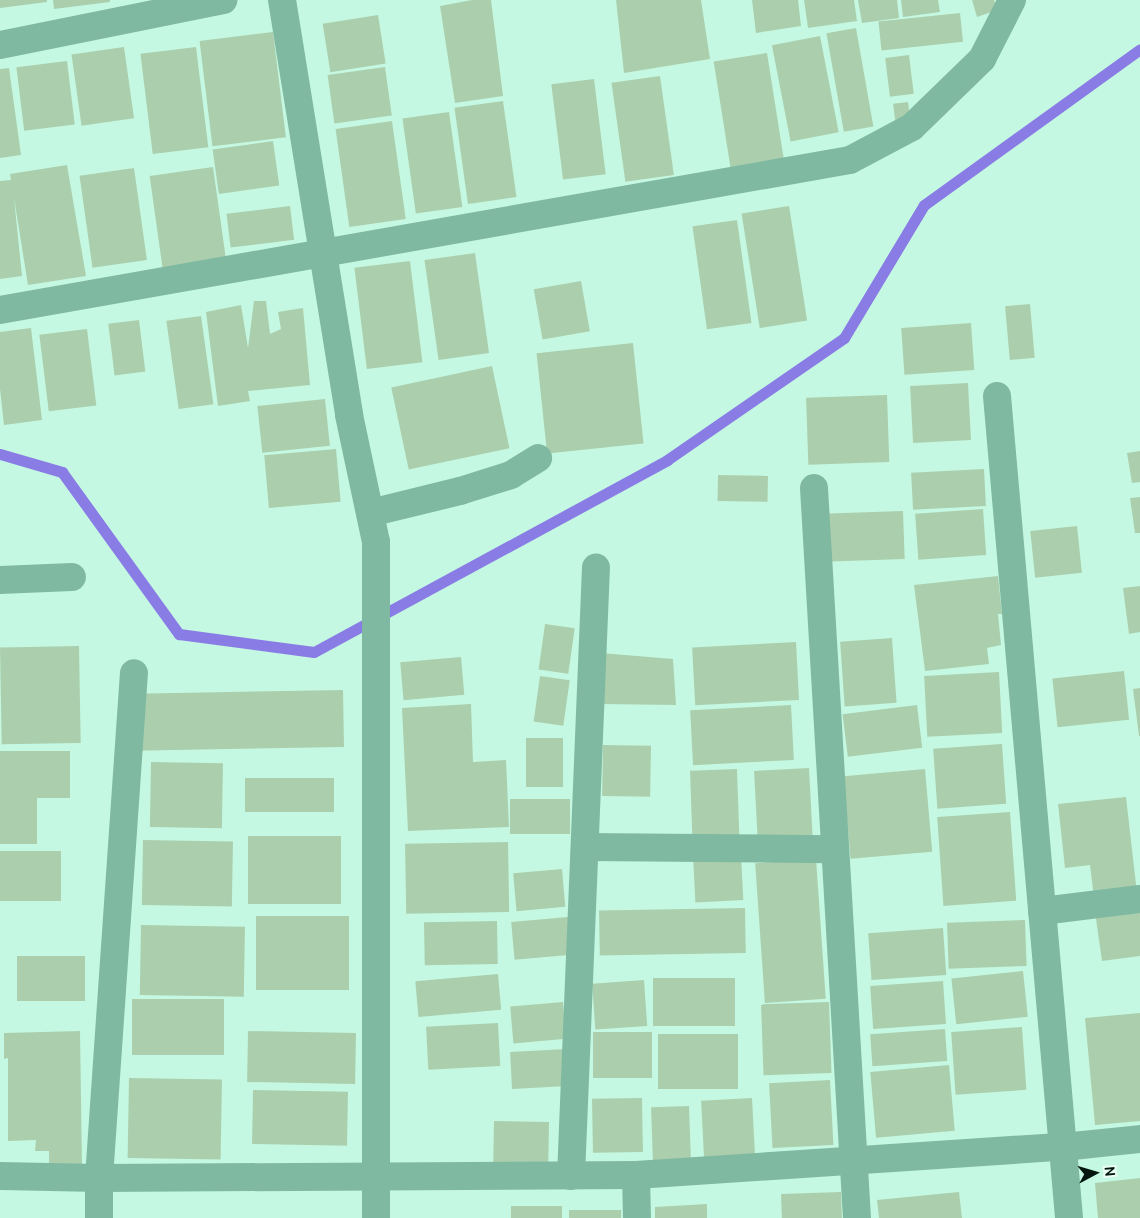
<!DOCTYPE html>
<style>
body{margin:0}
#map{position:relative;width:1140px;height:1218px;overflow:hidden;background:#c5f8e2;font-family:Cabin,sans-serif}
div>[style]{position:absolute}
.stream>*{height:11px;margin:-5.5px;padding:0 5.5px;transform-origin:5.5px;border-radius:5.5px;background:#897ce5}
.building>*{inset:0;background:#abcfad;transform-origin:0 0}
.minor>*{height:28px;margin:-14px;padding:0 14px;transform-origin:14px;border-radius:14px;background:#80b9a2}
span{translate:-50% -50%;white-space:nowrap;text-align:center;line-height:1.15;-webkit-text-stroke:5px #e9fdf4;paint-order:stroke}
.north{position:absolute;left:1070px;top:1148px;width:50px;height:50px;-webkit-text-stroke:4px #e9fdf4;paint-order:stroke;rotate:84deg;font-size:14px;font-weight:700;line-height:20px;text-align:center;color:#03150e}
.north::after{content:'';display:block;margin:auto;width:18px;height:22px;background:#03150e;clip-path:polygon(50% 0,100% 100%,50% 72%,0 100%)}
</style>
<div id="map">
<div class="stream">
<div style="left:0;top:454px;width:65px;rotate:16.2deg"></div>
<div style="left:62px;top:472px;width:200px;rotate:54.2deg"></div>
<div style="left:179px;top:634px;width:136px;rotate:7.6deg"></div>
<div style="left:314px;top:652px;width:402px;rotate:-28.5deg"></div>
<div style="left:667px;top:460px;width:215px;rotate:-34.6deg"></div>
<div style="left:844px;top:338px;width:155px;rotate:-59deg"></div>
<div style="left:924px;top:205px;width:266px;rotate:-35.8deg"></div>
</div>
<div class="building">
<div style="clip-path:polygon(0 0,47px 0,47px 2px,0 8px)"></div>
<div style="clip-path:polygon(53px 0,110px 0,110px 2px,54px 9px)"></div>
<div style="clip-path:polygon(472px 0,491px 0,503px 96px,455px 103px,440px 6px)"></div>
<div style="clip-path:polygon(616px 0,701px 0,710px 59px,624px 73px)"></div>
<div style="clip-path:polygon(752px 0,798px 0,801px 26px,756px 33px)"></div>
<div style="clip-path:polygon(804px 0,854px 0,857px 21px,808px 28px)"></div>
<div style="clip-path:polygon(858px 0,897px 0,899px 18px,862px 23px)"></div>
<div style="clip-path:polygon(901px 0,938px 0,940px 12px,903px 17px)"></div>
<div style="clip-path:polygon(972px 0,994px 0,997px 10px,977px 17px)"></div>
<div style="left:960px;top:13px;width:29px;height:82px;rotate:84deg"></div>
<div style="left:378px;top:15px;width:49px;height:56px;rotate:81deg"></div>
<div style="left:856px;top:28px;width:100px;height:30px;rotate:80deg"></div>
<div style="left:273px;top:32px;width:106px;height:74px;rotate:83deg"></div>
<div style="left:820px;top:36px;width:98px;height:49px;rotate:79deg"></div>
<div style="left:124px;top:47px;width:72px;height:53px;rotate:82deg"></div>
<div style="left:196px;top:47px;width:101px;height:56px;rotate:83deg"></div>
<div style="left:767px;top:53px;width:109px;height:54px;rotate:81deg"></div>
<div style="left:909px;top:55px;width:39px;height:24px;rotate:83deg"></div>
<div style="left:67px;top:61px;width:64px;height:51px;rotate:83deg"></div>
<div style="left:385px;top:67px;width:49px;height:58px;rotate:82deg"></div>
<div style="clip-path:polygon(9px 68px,21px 155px,0 158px,0 69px)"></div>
<div style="left:660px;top:76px;width:100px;height:49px;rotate:82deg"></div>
<div style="left:594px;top:79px;width:96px;height:43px;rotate:83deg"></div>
<div style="left:503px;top:101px;width:97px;height:49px;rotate:82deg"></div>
<div style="left:908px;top:102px;width:16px;height:15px;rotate:83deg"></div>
<div style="left:449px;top:112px;width:96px;height:47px;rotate:82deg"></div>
<div style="left:392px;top:121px;width:99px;height:57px;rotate:82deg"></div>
<div style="left:273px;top:141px;width:45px;height:61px;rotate:82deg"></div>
<div style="clip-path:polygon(67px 165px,86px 276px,28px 285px,14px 198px,22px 276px,0 279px,0 181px,11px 180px,10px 174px)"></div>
<div style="left:213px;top:167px;width:95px;height:64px;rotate:82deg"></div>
<div style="left:134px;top:168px;width:93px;height:55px;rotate:82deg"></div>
<div style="left:290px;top:206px;width:34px;height:64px;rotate:83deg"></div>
<div style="left:789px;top:206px;width:116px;height:48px;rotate:81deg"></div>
<div style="left:737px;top:220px;width:104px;height:45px;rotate:82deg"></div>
<div style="left:475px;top:253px;width:101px;height:51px;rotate:82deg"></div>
<div style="left:410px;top:261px;width:102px;height:56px;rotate:83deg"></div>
<div style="left:581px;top:281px;width:51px;height:48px;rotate:80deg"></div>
<div style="clip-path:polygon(254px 301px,266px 301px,270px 334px,281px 329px,278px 312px,303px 308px,310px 385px,248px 391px,250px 401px,218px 406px,206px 312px,241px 305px,248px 348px)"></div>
<div style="left:1030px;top:304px;width:54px;height:25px;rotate:85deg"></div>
<div style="left:201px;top:316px;width:89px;height:35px;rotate:82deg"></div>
<div style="left:139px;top:320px;width:52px;height:31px;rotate:83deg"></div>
<div style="left:971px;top:323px;width:47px;height:70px;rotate:86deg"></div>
<div style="clip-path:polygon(31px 328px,42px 420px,4px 425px,0 389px,0 332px)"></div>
<div style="left:87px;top:329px;width:77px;height:48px;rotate:83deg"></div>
<div style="left:633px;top:343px;width:101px;height:97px;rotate:84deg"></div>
<div style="left:492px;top:366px;width:84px;height:103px;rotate:78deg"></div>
<div style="left:968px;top:383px;width:57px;height:58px;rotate:87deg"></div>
<div style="left:887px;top:395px;width:67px;height:81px;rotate:88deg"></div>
<div style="left:325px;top:399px;width:47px;height:68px;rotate:84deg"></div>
<div style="left:336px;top:449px;width:53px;height:72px;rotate:85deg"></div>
<div style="clip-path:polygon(1140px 451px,1140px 482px,1132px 483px,1127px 453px)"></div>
<div style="left:984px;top:469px;width:37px;height:73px;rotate:87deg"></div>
<div style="left:718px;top:475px;width:50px;height:26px;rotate:1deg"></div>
<div style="clip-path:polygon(1140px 497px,1140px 533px,1135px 533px,1130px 498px)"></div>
<div style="left:983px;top:509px;width:46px;height:68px;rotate:86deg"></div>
<div style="left:903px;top:511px;width:48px;height:74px;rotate:88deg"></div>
<div style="left:1077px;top:526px;width:47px;height:47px;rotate:84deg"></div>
<div style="clip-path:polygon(998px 576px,1002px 614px,998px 614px,1001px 645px,987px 648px,989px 664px,925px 671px,914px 585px)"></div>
<div style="clip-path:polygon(1140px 586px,1140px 632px,1129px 634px,1123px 588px)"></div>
<div style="left:545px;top:624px;width:30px;height:46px;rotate:8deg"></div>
<div style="left:892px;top:638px;width:65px;height:52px;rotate:86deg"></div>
<div style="left:796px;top:642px;width:58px;height:104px;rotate:87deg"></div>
<div style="left:79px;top:646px;width:97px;height:79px;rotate:89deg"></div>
<div style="clip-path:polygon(601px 653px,673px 659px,676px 705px,600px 704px)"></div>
<div style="left:461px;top:657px;width:38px;height:61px;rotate:85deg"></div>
<div style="left:1124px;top:671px;width:49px;height:72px;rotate:84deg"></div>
<div style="left:999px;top:672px;width:61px;height:75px;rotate:87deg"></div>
<div style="left:540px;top:676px;width:30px;height:46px;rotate:8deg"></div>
<div style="clip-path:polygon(1140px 688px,1140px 736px,1139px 736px,1133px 689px)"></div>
<div style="left:343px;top:690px;width:57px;height:209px;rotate:89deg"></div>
<div style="clip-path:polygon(471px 704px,473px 762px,506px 760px,509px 827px,408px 831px,402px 708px)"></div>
<div style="left:791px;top:705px;width:55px;height:101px;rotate:87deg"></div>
<div style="left:917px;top:705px;width:43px;height:75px;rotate:83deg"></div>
<div style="left:526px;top:738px;width:37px;height:49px"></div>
<div style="left:1002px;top:744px;width:60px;height:69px;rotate:86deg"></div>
<div style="left:603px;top:745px;width:48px;height:51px;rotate:1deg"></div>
<div style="clip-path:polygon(0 751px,70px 751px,70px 798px,37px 798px,37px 844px,0 844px)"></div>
<div style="left:151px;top:762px;width:72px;height:65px;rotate:1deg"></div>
<div style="left:809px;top:768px;width:67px;height:55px;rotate:87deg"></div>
<div style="left:737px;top:769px;width:74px;height:47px;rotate:88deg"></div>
<div style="left:925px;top:769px;width:83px;height:82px;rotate:85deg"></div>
<div style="left:245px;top:778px;width:89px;height:34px"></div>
<div style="clip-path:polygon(1126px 797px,1137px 893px,1094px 898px,1090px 865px,1065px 868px,1058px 804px)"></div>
<div style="left:510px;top:799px;width:60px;height:35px"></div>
<div style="left:1010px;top:812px;width:89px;height:73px;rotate:86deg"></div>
<div style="left:248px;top:836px;width:93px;height:68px"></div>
<div style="left:143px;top:840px;width:90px;height:65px;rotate:1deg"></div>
<div style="left:508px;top:842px;width:70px;height:103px;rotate:89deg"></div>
<div style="left:0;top:851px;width:61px;height:50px"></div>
<div style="left:741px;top:855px;width:45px;height:48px;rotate:87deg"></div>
<div style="left:816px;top:859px;width:140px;height:61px;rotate:86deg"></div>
<div style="left:562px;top:869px;width:38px;height:49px;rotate:85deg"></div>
<div style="clip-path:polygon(1140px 907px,1140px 956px,1102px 961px,1095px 912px)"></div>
<div style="left:745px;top:908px;width:45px;height:146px;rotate:89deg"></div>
<div style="left:256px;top:916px;width:93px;height:74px"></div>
<div style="left:568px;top:917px;width:38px;height:57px;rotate:85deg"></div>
<div style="left:1025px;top:920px;width:46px;height:78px;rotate:88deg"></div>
<div style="left:497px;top:921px;width:43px;height:73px;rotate:89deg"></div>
<div style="left:141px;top:925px;width:104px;height:70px;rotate:1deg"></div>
<div style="left:943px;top:928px;width:47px;height:75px;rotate:86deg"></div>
<div style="left:17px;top:956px;width:68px;height:45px"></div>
<div style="left:1023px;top:971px;width:46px;height:72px;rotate:84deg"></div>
<div style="left:498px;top:974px;width:36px;height:83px;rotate:85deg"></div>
<div style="left:653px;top:978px;width:82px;height:48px"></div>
<div style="left:644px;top:980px;width:46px;height:52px;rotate:86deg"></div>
<div style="left:943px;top:981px;width:43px;height:73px;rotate:86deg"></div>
<div style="left:132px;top:999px;width:92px;height:56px"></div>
<div style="left:563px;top:1002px;width:37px;height:53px;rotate:85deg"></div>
<div style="left:829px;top:1002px;width:71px;height:68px;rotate:88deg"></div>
<div style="clip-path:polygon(1140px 1013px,1140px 1121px,1095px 1125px,1085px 1018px)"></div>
<div style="left:498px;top:1023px;width:43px;height:72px;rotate:87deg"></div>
<div style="left:1022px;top:1027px;width:63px;height:71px;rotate:86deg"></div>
<div style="left:945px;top:1029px;width:32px;height:75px;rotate:86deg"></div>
<div style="clip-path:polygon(80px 1031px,82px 1167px,49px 1167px,49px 1151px,35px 1151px,36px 1140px,8px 1141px,8px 1058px,4px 1059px,4px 1033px)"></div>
<div style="left:248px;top:1031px;width:108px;height:51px;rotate:1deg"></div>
<div style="left:593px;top:1032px;width:59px;height:46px"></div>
<div style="left:658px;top:1034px;width:80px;height:55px"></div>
<div style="left:566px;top:1049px;width:37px;height:56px;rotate:87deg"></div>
<div style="left:949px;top:1065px;width:66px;height:79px;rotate:85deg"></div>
<div style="left:129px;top:1078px;width:93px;height:80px;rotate:1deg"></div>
<div style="left:830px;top:1080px;width:65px;height:61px;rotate:87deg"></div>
<div style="left:253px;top:1090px;width:95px;height:54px;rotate:1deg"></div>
<div style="left:642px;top:1098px;width:54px;height:50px;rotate:89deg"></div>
<div style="left:752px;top:1098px;width:62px;height:51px;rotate:87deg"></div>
<div style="left:689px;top:1106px;width:56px;height:38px;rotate:88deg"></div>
<div style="left:494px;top:1121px;width:55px;height:49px;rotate:1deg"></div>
<div style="clip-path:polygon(1140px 1178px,1140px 1218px,1098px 1218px,1095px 1183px)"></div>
<div style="left:841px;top:1192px;width:26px;height:60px;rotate:88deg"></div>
<div style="clip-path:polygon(959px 1192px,962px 1218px,879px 1218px,877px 1200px)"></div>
<div style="clip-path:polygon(707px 1204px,707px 1218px,655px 1218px,655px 1207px)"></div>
<div style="left:511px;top:1206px;width:51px;height:12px"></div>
<div style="left:569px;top:1210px;width:52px;height:8px"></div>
</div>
<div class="minor">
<div style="left:282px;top:0;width:420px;rotate:80.8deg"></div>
<div style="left:349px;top:415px;width:130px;rotate:78deg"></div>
<div style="left:376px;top:542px;width:676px;rotate:90deg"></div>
<div style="left:0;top:45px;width:228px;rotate:-11.4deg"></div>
<div style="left:0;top:310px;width:863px;rotate:-10.01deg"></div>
<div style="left:850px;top:160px;width:70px;rotate:-28deg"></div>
<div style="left:912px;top:127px;width:98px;rotate:-44.2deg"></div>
<div style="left:982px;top:59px;width:66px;rotate:-63deg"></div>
<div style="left:997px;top:396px;width:825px;rotate:84.99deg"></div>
<div style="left:814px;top:488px;width:731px;rotate:86.63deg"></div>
<div style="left:370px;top:513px;width:93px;rotate:-13.7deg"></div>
<div style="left:460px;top:491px;width:53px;rotate:-17.4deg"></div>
<div style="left:511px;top:475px;width:32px;rotate:-32deg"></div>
<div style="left:0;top:580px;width:72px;rotate:-2.4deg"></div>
<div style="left:585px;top:847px;width:249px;rotate:0.5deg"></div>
<div style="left:1042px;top:911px;width:99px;rotate:-7deg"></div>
<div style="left:636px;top:1175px;width:43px;rotate:88.7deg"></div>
<div style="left:0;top:1176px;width:99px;rotate:1.2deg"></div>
<div style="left:99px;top:1178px;width:537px;rotate:-0.32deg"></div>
<div style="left:636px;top:1175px;width:428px;rotate:-3.8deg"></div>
<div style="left:1063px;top:1147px;width:77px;rotate:-5.9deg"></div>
<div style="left:571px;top:1176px;width:609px;rotate:-87.65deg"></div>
<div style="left:99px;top:1218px;width:40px;rotate:-90deg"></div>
<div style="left:99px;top:1178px;width:506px;rotate:-86.04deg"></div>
</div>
<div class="north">N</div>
</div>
